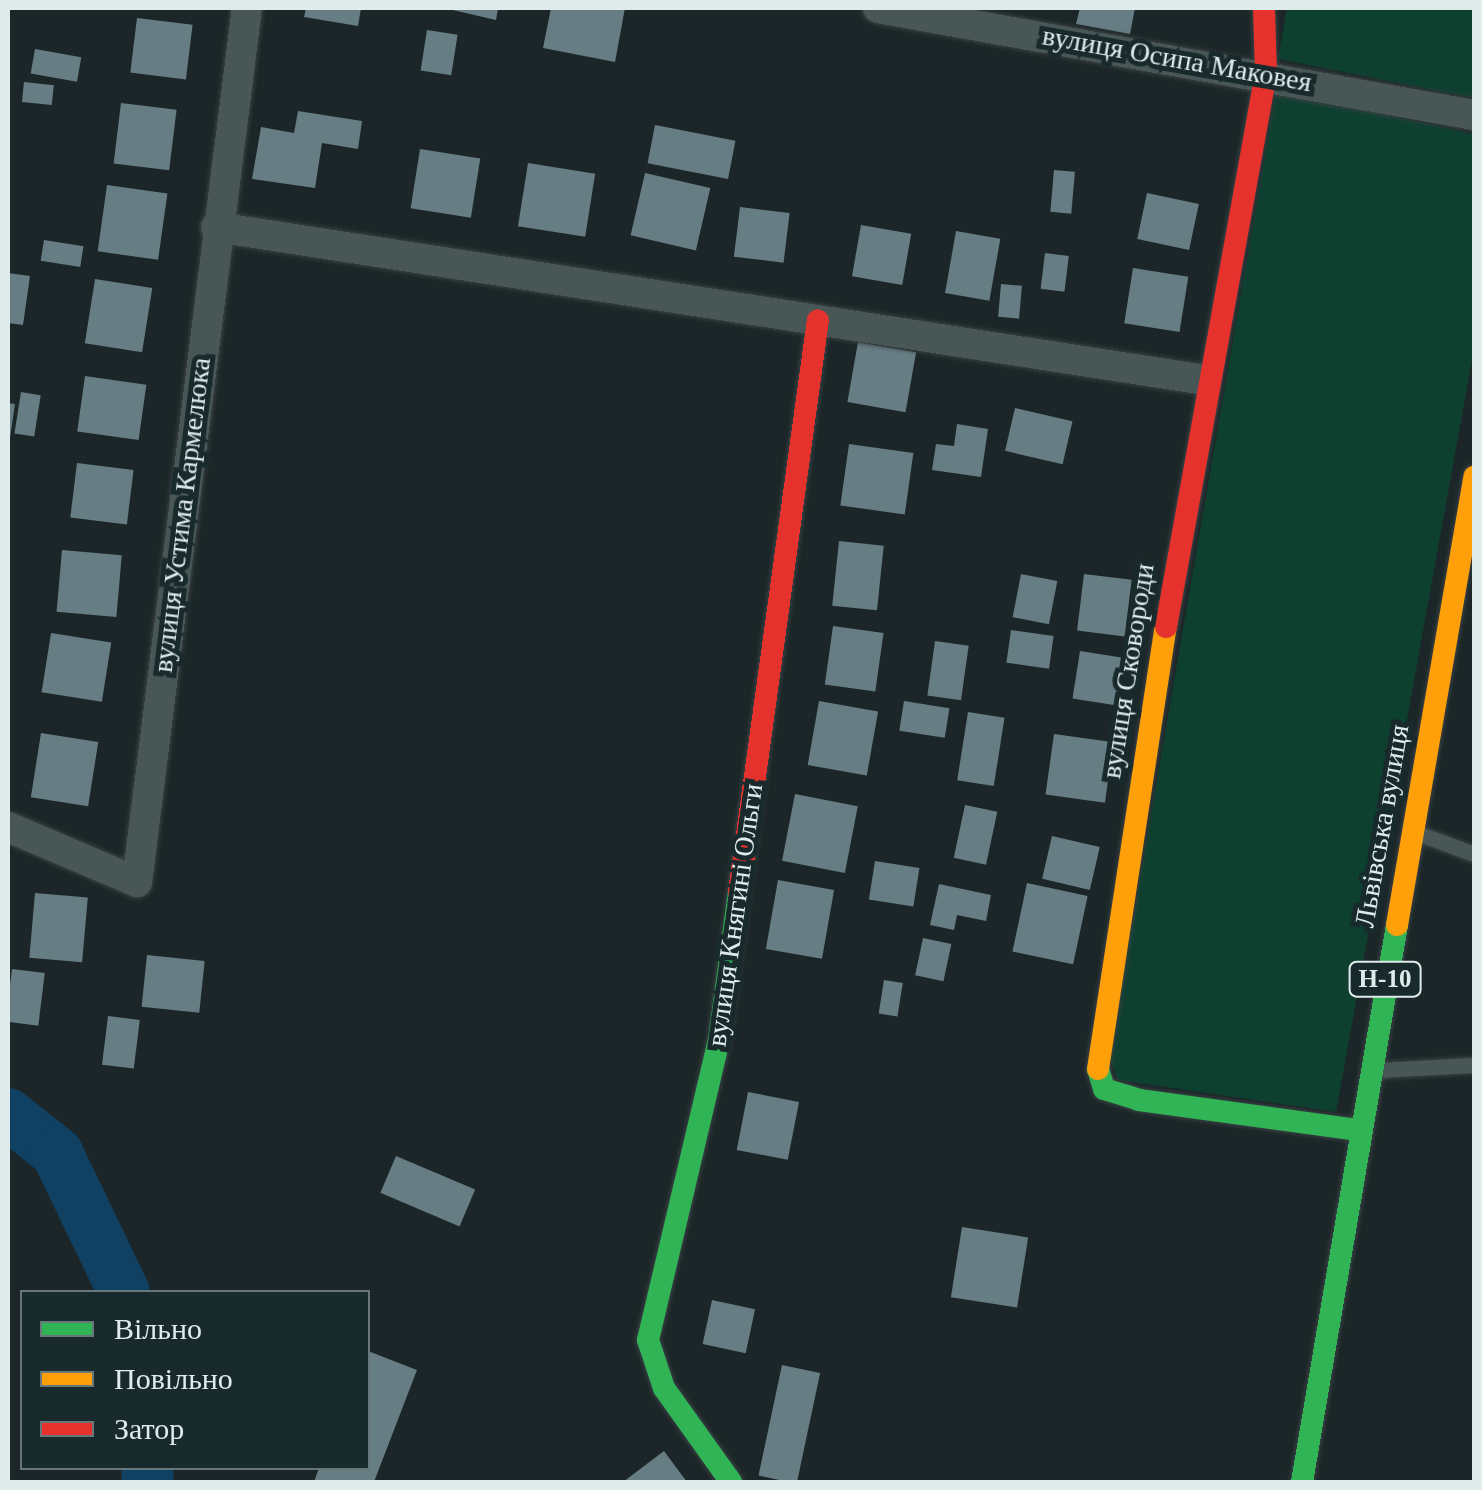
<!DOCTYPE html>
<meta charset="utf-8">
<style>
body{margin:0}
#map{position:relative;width:1482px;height:1490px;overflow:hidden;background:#1c2628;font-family:Georgia,serif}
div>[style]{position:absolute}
.green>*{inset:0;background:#0e4030}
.river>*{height:52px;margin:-26px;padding:0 26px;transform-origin:26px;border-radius:26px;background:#104062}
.building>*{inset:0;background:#667d84;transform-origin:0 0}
.roads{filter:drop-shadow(0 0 2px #384143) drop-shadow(0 0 2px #384143)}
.lane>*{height:15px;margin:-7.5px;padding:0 7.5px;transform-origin:7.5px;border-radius:7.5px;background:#485655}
.street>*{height:30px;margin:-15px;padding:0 15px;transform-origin:15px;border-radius:15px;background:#485655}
.fast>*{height:22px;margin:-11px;padding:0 11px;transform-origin:11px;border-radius:11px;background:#30b455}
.slow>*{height:22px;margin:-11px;padding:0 11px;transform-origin:11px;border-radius:11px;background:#ff9f0a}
.jam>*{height:22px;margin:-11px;padding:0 11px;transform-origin:11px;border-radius:11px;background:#e5322d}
span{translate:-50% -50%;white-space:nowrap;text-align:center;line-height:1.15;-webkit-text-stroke:10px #182a2c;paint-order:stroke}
.shield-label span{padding:2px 8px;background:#182a2c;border:2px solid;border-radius:8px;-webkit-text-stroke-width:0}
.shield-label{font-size:25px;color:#e0ebec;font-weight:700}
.street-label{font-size:28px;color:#e0ebec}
.frame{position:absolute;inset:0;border:10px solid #e0ebec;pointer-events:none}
.legend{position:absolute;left:20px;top:1290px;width:350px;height:180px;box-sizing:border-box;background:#182a2c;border:2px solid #687779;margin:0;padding:12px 18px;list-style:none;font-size:30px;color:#e0ebec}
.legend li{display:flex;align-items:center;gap:20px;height:50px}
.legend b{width:50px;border:2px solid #687779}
</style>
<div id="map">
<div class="green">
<div style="clip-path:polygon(1287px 8px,1474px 8px,1474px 98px,1278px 59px)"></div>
<div style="clip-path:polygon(1276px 91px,1474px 134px,1474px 349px,1336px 1112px,1118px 1080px,1109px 1057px)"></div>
</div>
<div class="river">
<div style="left:8px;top:1114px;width:63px;rotate:38.5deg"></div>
<div style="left:57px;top:1153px;width:154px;rotate:64.3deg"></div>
<div style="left:147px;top:1468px;width:14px;rotate:86deg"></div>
</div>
<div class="building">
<div style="clip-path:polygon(306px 8px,361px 8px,358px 26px,304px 17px)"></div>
<div style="clip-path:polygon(444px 8px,498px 8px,496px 20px)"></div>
<div style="clip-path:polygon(551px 8px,625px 8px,615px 62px,543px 48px)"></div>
<div style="clip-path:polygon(1080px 8px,1135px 8px,1130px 34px,1076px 24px)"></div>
<div style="left:137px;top:18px;width:56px;height:55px;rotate:7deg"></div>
<div style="left:427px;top:30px;width:31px;height:41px;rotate:9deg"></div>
<div style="left:35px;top:49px;width:47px;height:25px;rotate:10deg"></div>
<div style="left:24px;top:82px;width:30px;height:20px;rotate:6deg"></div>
<div style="left:121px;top:103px;width:56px;height:61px;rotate:7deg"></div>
<div style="clip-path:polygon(298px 111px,362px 121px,358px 149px,322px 143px,315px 188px,252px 179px,261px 127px,294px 133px)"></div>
<div style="left:655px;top:125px;width:82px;height:39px;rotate:11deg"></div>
<div style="left:420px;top:149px;width:61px;height:60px;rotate:9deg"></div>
<div style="left:528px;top:163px;width:68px;height:64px;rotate:9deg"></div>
<div style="left:1054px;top:170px;width:21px;height:42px;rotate:5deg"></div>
<div style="left:645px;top:173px;width:67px;height:64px;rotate:13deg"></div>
<div style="left:107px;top:185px;width:61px;height:67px;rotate:8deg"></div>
<div style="left:1147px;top:193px;width:53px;height:47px;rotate:12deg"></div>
<div style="left:740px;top:207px;width:50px;height:50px;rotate:7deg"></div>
<div style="left:861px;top:225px;width:51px;height:52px;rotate:10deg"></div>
<div style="left:956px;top:231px;width:45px;height:63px;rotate:10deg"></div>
<div style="left:44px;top:240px;width:40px;height:21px;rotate:9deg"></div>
<div style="left:1045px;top:253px;width:24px;height:36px;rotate:7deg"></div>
<div style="left:1133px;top:268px;width:56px;height:56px;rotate:9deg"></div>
<div style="clip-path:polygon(8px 273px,30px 276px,23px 325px,8px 323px)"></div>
<div style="left:95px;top:279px;width:58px;height:65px;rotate:9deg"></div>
<div style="left:1001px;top:284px;width:21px;height:33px;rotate:5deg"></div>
<div style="left:858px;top:342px;width:59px;height:61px;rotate:10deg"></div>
<div style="left:85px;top:376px;width:62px;height:56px;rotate:8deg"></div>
<div style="left:21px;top:392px;width:20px;height:42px;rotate:9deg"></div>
<div style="clip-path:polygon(8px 403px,15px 404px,10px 438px,8px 438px)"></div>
<div style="left:1015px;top:408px;width:59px;height:44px;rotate:13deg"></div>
<div style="clip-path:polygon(957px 424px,988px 429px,981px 477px,932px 470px,936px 444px,954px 446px)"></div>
<div style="left:849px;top:444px;width:65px;height:62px;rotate:8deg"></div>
<div style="left:77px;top:463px;width:57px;height:55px;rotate:7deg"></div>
<div style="left:839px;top:541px;width:45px;height:65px;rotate:6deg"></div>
<div style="left:62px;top:550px;width:60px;height:62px;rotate:5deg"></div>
<div style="left:1021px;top:574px;width:37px;height:44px;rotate:11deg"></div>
<div style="left:1084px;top:574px;width:48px;height:57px;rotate:7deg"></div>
<div style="left:833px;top:626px;width:51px;height:59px;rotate:8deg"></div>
<div style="left:1011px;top:630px;width:43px;height:33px;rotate:8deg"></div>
<div style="left:51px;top:633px;width:61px;height:60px;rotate:9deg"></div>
<div style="left:935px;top:641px;width:34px;height:55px;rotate:8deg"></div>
<div style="left:1080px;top:651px;width:45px;height:48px;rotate:9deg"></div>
<div style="left:819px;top:701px;width:60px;height:65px;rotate:10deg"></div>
<div style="left:904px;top:701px;width:46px;height:30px;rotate:9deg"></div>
<div style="left:968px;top:712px;width:37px;height:69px;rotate:9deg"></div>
<div style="left:41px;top:733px;width:58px;height:65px;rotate:9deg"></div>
<div style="left:1054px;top:734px;width:60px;height:61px;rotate:8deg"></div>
<div style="left:795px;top:794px;width:64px;height:68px;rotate:11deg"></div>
<div style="left:965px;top:805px;width:33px;height:54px;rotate:12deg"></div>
<div style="left:1052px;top:836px;width:49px;height:44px;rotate:13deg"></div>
<div style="left:875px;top:861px;width:45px;height:39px;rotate:9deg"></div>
<div style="left:778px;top:880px;width:57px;height:70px;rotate:10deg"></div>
<div style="left:1027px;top:883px;width:62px;height:70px;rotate:12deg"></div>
<div style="clip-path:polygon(939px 884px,991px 895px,986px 921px,957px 915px,954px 930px,930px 925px)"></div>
<div style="left:35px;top:893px;width:53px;height:65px;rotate:5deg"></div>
<div style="left:923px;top:938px;width:29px;height:38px;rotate:12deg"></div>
<div style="left:147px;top:955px;width:58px;height:52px;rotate:6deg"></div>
<div style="left:12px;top:969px;width:33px;height:53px;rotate:7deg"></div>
<div style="left:884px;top:980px;width:19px;height:34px;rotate:9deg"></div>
<div style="left:108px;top:1016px;width:32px;height:49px;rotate:7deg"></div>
<div style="left:748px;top:1092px;width:52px;height:59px;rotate:11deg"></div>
<div style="left:396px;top:1156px;width:86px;height:40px;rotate:23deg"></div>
<div style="left:962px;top:1227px;width:67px;height:71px;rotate:9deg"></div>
<div style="left:712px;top:1300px;width:44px;height:45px;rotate:12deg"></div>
<div style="clip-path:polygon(368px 1351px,417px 1370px,374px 1482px,314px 1482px,319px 1468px,368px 1468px)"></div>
<div style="left:782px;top:1365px;width:39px;height:113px;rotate:12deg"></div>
<div style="clip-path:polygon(664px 1451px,687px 1482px,623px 1482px)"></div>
</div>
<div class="roads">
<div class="lane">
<div style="left:1417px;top:833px;width:61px;rotate:20.2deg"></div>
<div style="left:1378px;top:1070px;width:96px;rotate:-3deg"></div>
</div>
<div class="street">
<div style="left:878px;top:8px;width:606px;rotate:10.18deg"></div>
<div style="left:216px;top:227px;width:1002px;rotate:8.79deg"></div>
<div style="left:8px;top:827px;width:140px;rotate:23.1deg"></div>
<div style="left:137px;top:882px;width:881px;rotate:-82.83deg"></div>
</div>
<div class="fast">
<div style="left:1098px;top:1069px;width:21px;rotate:73deg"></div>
<div style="left:1104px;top:1089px;width:37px;rotate:17deg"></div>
<div style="left:1139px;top:1100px;width:222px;rotate:7.8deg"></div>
<div style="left:731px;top:1482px;width:115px;rotate:-125.5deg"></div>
<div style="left:664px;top:1388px;width:51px;rotate:-108.4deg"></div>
<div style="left:648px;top:1340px;width:308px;rotate:-76.7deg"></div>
<div style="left:719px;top:1040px;width:149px;rotate:-82.3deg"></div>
<div style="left:1302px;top:1482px;width:565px;rotate:-80.32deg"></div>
</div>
<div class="slow">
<div style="left:1397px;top:925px;width:455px;rotate:-80.2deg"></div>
<div style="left:1098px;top:1069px;width:447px;rotate:-81.3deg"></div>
</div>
<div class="jam">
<div style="left:1166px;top:627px;width:563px;rotate:-79.77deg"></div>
<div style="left:1266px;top:73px;width:65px;rotate:-91.8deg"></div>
<div style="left:739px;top:892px;width:577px;rotate:-82.14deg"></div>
</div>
</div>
<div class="shield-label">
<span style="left:1385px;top:979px">Н-10</span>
</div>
<div class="street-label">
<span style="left:1177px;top:59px;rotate:10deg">вулиця Осипа Маковея</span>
<span style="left:182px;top:515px;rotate:-83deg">вулиця Устима Кармелюка</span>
<span style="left:1128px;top:671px;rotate:-81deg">вулиця Сковороди</span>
<span style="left:1382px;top:826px;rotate:-80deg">Львівська вулиця</span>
<span style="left:735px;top:915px;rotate:-82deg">вулиця Княгині Ольги</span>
</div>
<div class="frame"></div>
<ul class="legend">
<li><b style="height:12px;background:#30b455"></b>Вільно</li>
<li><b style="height:12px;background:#ff9f0a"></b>Повільно</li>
<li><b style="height:12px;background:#e5322d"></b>Затор</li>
</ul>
</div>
